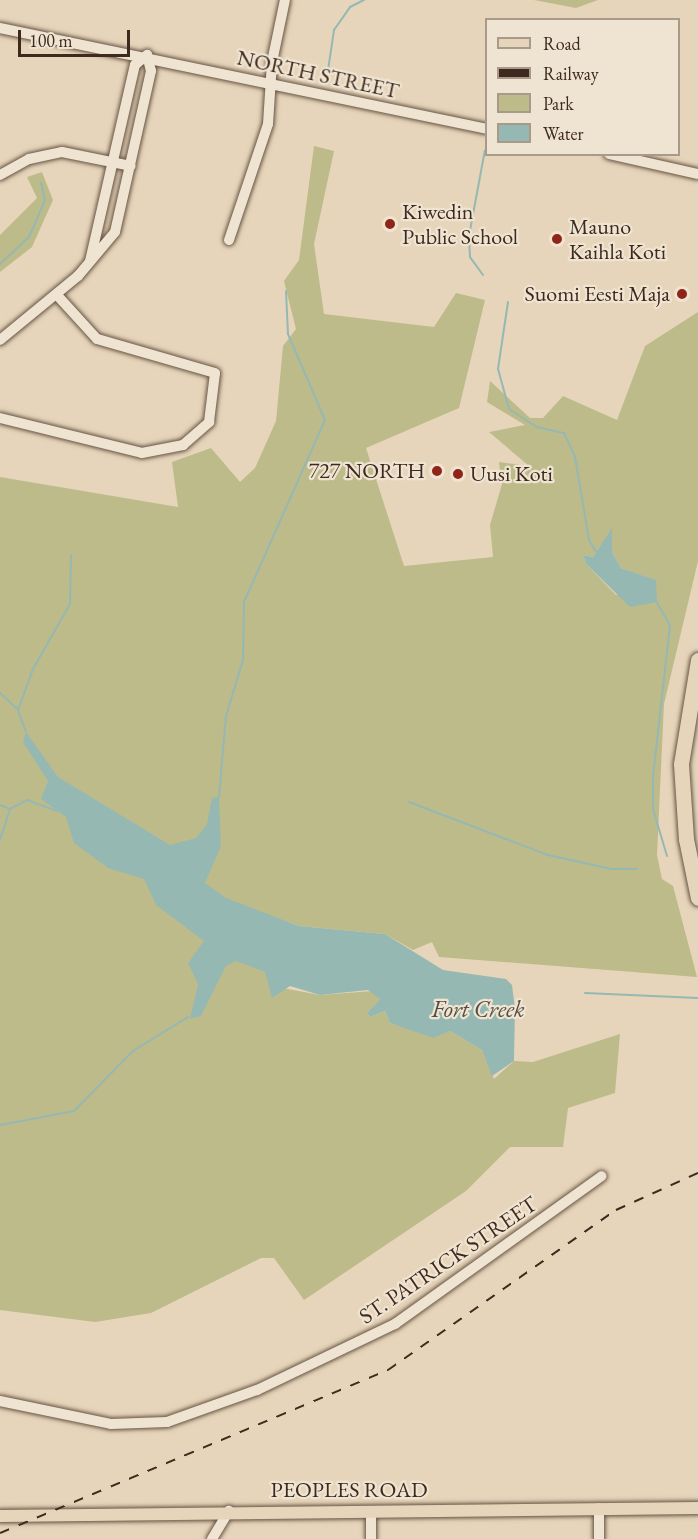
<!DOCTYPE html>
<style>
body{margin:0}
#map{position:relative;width:698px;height:1539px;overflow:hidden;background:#e6d5ba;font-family:"EB Garamond",serif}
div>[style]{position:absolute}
.green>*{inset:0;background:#bdbb8a}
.water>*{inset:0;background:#96b8b3}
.stream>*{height:2px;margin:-1px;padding:0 1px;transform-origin:1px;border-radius:1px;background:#96b8b3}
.roads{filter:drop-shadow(0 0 2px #675444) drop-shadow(0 0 2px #675444)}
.minor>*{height:10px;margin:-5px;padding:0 5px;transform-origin:5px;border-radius:5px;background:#efe4d2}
.major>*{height:12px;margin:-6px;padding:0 6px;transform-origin:6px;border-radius:6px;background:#e6d5ba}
.highway>*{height:15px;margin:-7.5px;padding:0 7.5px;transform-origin:7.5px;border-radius:7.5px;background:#e6d5ba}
.rail>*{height:2px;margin-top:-1px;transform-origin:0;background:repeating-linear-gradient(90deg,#3d291d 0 10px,transparent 0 20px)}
.dots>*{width:16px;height:16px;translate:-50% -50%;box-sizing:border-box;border:3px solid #efe4d2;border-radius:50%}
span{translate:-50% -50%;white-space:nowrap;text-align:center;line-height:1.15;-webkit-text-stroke:4.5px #efe4d2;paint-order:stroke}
.street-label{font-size:22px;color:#3d291d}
.poi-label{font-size:22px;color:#3d291d}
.left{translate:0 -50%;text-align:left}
.right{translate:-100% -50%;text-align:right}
.water-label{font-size:24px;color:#534d42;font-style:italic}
.legend{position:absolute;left:485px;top:18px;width:195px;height:138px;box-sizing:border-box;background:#efe4d2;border:2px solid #a8998a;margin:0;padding:8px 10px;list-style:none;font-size:18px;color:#3d291d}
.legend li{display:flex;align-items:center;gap:12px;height:30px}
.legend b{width:30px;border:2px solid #a8998a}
.scale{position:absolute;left:18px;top:30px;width:112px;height:27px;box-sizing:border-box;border:3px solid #3d291d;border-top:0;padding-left:8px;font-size:18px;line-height:21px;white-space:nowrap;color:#3d291d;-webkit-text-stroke:4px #efe4d2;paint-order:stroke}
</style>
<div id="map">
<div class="green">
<div style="clip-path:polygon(534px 0,598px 0,576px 8px)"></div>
<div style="clip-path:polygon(evenodd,314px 146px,334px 151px,314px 244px,324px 314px,434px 327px,456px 293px,485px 300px,459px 408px,366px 448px,404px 566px,493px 557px,490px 525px,502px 484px,499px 462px,529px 466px,489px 432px,525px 425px,487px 402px,490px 381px,530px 418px,543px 418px,563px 396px,617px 420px,645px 346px,698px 312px,698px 561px,664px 704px,657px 855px,662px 879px,673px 886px,697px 977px,439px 957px,432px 942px,413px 950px,385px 934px,299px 926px,263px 913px,272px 986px,320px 995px,373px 991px,380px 999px,367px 1013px,370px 1017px,385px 1011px,390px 1023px,433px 1037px,450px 1031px,482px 1050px,494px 1079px,514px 1061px,533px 1062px,620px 1034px,615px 1093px,568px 1108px,563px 1147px,510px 1147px,466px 1191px,304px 1300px,274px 1258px,261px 1258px,151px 1313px,95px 1322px,0 1310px,0 477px,178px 507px,172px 462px,211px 448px,240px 482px,255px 468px,276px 421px,283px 346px,296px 329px,284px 281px,299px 260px,314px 146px,612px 529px,612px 552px,621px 568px,655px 580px,616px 595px,586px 564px,583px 555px,593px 557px,612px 529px)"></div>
<div style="clip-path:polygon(42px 172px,53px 200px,32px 247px,0 272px,0 235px,37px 198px,27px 177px)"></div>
</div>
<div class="water">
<div style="clip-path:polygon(612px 528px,612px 552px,621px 568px,656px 580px,657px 602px,630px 607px,586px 564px,583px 555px,593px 557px)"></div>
<div style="clip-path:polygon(26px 732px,58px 777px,170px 845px,196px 838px,207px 824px,212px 798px,219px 797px,221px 846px,205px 883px,226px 898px,299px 926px,385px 934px,443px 970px,506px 979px,512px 985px,515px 1009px,514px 1061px,492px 1076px,482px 1050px,450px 1031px,433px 1038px,390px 1023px,385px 1011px,370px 1017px,367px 1013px,380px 999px,368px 990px,320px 995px,290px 986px,272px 998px,265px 972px,236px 961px,226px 966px,201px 1016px,190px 1019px,198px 984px,188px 963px,204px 941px,156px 905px,144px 879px,108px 868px,74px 843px,66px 817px,41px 799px,48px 781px,23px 742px)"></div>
</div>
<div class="stream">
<div style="left:327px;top:77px;width:48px;rotate:-81.5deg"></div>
<div style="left:334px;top:30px;width:28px;rotate:-55deg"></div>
<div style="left:350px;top:7px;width:16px;rotate:-27deg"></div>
<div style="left:0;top:264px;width:40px;rotate:-43deg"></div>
<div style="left:29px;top:237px;width:40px;rotate:-66.6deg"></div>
<div style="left:45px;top:200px;width:18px;rotate:-103deg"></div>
<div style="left:483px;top:275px;width:22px;rotate:-126deg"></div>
<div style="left:470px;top:257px;width:21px;rotate:-93deg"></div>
<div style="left:469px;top:236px;width:87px;rotate:-79.5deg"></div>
<div style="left:508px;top:302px;width:68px;rotate:98.5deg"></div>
<div style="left:498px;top:369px;width:41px;rotate:74.6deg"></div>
<div style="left:509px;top:409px;width:33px;rotate:33deg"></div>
<div style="left:537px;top:427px;width:28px;rotate:13deg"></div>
<div style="left:564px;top:433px;width:26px;rotate:65deg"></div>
<div style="left:575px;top:457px;width:84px;rotate:80.4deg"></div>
<div style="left:589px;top:540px;width:17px;rotate:59deg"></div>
<div style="left:656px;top:601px;width:28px;rotate:60deg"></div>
<div style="left:670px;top:625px;width:153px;rotate:96.4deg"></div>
<div style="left:653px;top:777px;width:32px;rotate:90deg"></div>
<div style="left:653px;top:809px;width:49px;rotate:73.4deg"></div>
<div style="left:0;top:693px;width:25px;rotate:43deg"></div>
<div style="left:18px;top:710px;width:23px;rotate:70deg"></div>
<div style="left:18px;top:710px;width:44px;rotate:-69.9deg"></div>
<div style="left:33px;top:669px;width:75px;rotate:-60.4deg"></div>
<div style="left:70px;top:604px;width:49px;rotate:-88.8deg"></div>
<div style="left:219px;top:797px;width:81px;rotate:-85.1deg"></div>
<div style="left:226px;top:716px;width:59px;rotate:-73.1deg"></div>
<div style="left:243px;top:660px;width:58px;rotate:-89deg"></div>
<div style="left:244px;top:602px;width:199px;rotate:-66deg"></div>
<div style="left:325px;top:420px;width:94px;rotate:-113.3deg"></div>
<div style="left:288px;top:334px;width:43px;rotate:-92.7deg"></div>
<div style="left:409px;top:802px;width:149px;rotate:20.9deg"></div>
<div style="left:548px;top:855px;width:65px;rotate:12.5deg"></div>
<div style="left:611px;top:869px;width:26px"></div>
<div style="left:0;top:805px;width:11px;rotate:22deg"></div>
<div style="left:10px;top:809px;width:19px;rotate:-28deg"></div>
<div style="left:27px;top:800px;width:32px;rotate:20deg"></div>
<div style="left:0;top:840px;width:33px;rotate:-72deg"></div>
<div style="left:585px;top:993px;width:113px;rotate:2.5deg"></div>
<div style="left:0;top:1125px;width:75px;rotate:-10.7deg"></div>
<div style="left:74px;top:1111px;width:84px;rotate:-45.5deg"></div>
<div style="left:133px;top:1051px;width:65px;rotate:-31.7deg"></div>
</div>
<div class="roads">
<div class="minor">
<div style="left:0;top:28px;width:496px;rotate:11.7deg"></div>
<div style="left:609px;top:154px;width:91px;rotate:12.7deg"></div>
<div style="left:0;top:175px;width:33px;rotate:-29deg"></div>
<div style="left:29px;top:159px;width:34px;rotate:-12deg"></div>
<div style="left:62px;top:152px;width:70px;rotate:11.5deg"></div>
<div style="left:229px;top:240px;width:122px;rotate:-71.4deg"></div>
<div style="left:268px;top:124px;width:62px;rotate:-86.3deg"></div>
<div style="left:272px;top:62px;width:63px;rotate:-78.2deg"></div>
<div style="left:90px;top:261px;width:201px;rotate:-77.1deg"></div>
<div style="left:135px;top:65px;width:16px;rotate:-40deg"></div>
<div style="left:0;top:340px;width:101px;rotate:-39.4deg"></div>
<div style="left:78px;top:276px;width:57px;rotate:-49.9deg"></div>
<div style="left:115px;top:232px;width:165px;rotate:-77.4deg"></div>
<div style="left:151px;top:71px;width:16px;rotate:-104deg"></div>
<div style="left:0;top:418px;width:146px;rotate:13.8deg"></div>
<div style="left:142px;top:453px;width:42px;rotate:-11deg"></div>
<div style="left:183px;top:445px;width:35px;rotate:-41deg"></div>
<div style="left:209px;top:422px;width:49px;rotate:-83deg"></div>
<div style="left:215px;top:373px;width:123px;rotate:-163.9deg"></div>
<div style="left:97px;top:339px;width:59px;rotate:-132.3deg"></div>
<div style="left:0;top:1401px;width:113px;rotate:11.7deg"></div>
<div style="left:111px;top:1424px;width:56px;rotate:-2deg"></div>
<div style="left:167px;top:1422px;width:96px;rotate:-19.6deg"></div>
<div style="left:257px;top:1390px;width:153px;rotate:-25.6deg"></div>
<div style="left:395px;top:1324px;width:254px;rotate:-35.6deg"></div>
<div style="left:599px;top:1508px;width:31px;rotate:90deg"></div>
<div style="left:371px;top:1512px;width:27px;rotate:90deg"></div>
<div style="left:212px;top:1539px;width:33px;rotate:-59deg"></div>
</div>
<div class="major">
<div style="left:0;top:1516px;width:698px;rotate:-0.66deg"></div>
</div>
<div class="highway">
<div style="left:698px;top:660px;width:105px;rotate:99.3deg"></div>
<div style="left:681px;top:764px;width:75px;rotate:86.2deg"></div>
<div style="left:686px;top:839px;width:60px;rotate:78.5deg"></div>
</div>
</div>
<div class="rail">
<div style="left:0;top:1533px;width:421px;rotate:-22.8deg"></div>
<div style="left:388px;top:1370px;width:279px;rotate:-35.1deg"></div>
<div style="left:616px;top:1210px;width:90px;rotate:-24.3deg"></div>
</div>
<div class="dots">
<div style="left:390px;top:224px;background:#8f2418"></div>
<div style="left:557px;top:239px;background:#8f2418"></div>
<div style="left:682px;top:294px;background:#8f2418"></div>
<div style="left:437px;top:471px;background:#8f2418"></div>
<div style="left:458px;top:474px;background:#8f2418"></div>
</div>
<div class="street-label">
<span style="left:318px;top:74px;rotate:12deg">NORTH STREET</span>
<span style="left:448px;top:1260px;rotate:-34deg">ST. PATRICK STREET</span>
<span style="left:349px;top:1490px">PEOPLES ROAD</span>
</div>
<div class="poi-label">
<span class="left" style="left:402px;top:224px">Kiwedin<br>Public School</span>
<span class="left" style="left:569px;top:239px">Mauno<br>Kaihla Koti</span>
<span class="right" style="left:670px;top:294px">Suomi Eesti Maja</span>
<span class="right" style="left:425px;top:471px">727 NORTH</span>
<span class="left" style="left:470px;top:474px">Uusi Koti</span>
</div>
<div class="water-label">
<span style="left:478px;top:1009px">Fort Creek</span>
</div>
<ul class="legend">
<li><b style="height:8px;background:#e6d5ba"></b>Road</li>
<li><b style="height:8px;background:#3d291d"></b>Railway</li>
<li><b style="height:16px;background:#bdbb8a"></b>Park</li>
<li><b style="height:16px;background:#96b8b3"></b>Water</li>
</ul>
<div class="scale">100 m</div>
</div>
